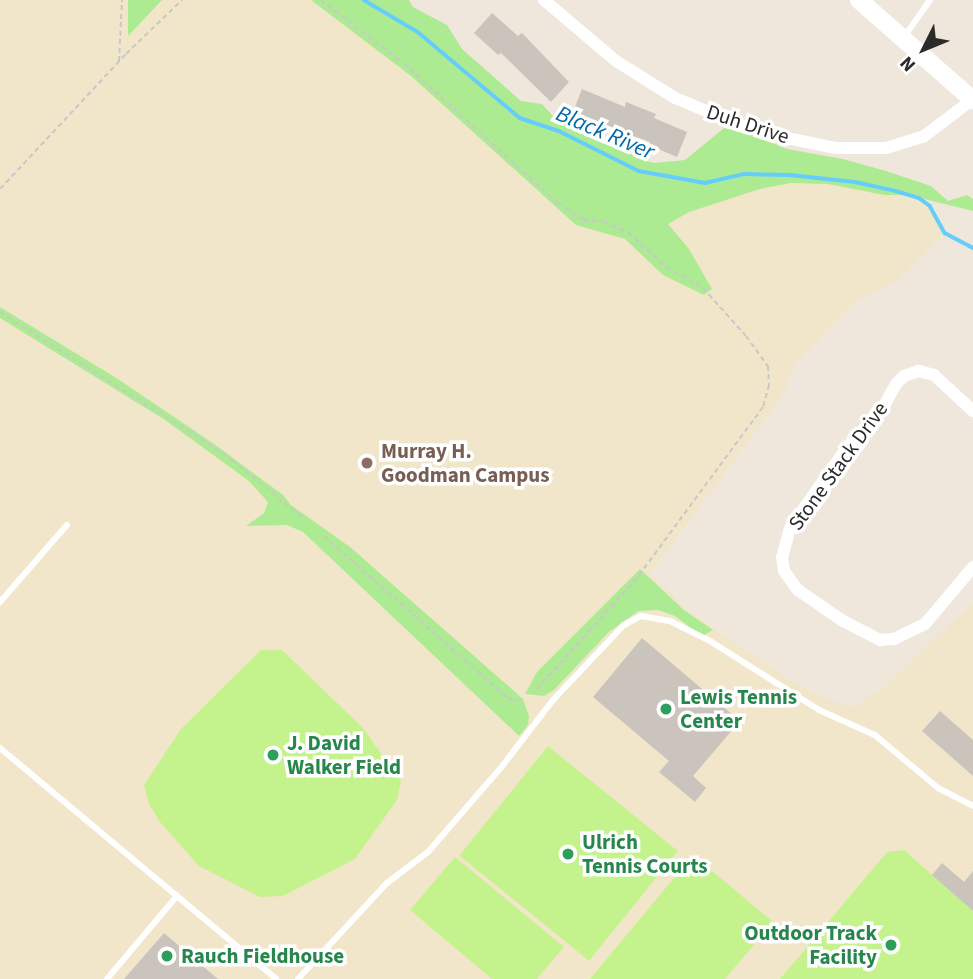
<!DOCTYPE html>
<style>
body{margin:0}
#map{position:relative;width:973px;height:979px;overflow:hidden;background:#efe7dc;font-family:"Source Sans 3",sans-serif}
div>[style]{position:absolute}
.education>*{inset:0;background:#f2e6ca}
.green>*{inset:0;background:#adeb93}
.pitch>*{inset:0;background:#c4f38d;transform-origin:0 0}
.stream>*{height:3.5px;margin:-1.75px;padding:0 1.75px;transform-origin:1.75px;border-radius:1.75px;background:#64cdfb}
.building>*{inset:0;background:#cac4bc}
.path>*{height:2px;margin-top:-1px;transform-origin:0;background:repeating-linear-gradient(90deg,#c8c8c8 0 5px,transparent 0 8.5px)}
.lane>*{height:6px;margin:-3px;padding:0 3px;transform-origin:3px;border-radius:3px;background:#fff}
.street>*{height:12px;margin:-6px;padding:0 6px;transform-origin:6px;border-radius:6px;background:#fff}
.secondary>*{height:18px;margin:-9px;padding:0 9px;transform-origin:9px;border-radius:9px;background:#fff}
.dots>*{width:19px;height:19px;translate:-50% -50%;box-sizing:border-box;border:4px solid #fff;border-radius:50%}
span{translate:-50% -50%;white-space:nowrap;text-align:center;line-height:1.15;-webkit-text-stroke:7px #fff;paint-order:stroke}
.street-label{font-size:21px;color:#2b2b2b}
.education-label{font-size:21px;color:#785e54;font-weight:700}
.left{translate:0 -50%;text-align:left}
.leisure-label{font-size:21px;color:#27864d;font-weight:700}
.right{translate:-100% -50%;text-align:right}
.water-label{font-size:23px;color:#0069ab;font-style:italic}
.north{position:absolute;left:889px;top:14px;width:70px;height:70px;-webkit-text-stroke:5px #fff;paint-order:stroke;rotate:227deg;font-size:19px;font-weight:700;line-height:28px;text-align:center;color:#2b2b2b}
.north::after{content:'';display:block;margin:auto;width:24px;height:32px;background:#2b2b2b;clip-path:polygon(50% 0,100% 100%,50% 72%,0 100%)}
</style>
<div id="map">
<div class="education">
<div style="clip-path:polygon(0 0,364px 0,520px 118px,639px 171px,828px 178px,919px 198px,930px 206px,945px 233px,898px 280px,857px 300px,795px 364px,783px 395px,651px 573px,688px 611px,792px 681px,822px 697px,851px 707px,875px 694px,973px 603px,973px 979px,0 979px)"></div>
</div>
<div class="green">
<div style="clip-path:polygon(128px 0,162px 0,128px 36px)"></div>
<div style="clip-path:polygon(311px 0,409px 0,413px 7px,447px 25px,462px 49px,521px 101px,542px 104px,553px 116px,640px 159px,654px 163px,685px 160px,724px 128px,749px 133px,787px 149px,843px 159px,886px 171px,931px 186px,948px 201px,967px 195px,973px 199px,973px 211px,908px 195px,884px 195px,828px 184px,791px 183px,760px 189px,689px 212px,668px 224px,689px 249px,712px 289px,704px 295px,663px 275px,625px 239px,576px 225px,411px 76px)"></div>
<div style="clip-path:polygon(0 307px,118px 379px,217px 446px,283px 495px,291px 505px,350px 547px,523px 699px,529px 716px,528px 725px,519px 736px,303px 532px,287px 525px,246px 526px,264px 513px,268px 502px,249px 481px,165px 420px,0 318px)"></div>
<div style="clip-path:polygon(640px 569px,684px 610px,713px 630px,702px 636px,675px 616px,658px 610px,638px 611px,609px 632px,554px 690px,544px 696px,525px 694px,537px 672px)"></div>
</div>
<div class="pitch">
<div style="clip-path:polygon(261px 650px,282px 650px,362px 727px,401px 781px,397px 800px,355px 859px,283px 896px,260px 897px,199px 866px,160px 822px,149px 804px,144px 785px,181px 729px)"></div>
<div style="left:548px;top:746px;width:167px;height:141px;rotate:39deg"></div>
<div style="clip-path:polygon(904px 850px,973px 911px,973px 979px,780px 979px,887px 852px)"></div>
<div style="clip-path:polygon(693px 855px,773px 922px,725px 979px,590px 979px)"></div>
<div style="clip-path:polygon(455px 857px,564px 947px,537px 979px,492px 979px,410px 910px)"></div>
</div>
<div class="stream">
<div style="left:364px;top:0;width:63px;rotate:30.7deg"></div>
<div style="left:418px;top:32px;width:133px;rotate:40.1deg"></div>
<div style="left:520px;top:118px;width:41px;rotate:18.4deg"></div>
<div style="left:559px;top:131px;width:89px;rotate:26.6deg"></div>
<div style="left:639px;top:171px;width:67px;rotate:10.3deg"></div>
<div style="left:705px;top:183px;width:39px;rotate:-13deg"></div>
<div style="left:743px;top:174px;width:47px;rotate:1.2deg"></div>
<div style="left:790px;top:175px;width:65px;rotate:6.1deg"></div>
<div style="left:855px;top:182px;width:42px;rotate:12.4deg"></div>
<div style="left:896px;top:191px;width:24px;rotate:17deg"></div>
<div style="left:919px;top:198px;width:14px;rotate:36deg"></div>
<div style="left:930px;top:206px;width:31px;rotate:61deg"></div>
<div style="left:945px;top:233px;width:32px;rotate:28deg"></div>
</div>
<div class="building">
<div style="clip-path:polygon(492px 13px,518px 36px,522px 33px,569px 82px,551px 102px,501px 53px,498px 55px,474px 33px)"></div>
<div style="clip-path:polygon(582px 89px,625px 107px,626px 102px,656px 114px,654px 118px,687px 132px,677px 157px,649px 145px,650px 142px,572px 114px)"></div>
<div style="clip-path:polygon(642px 638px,740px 721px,693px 776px,706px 788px,695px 802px,659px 772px,669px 761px,593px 697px)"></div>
<div style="clip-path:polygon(940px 711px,973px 740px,973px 776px,922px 731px)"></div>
<div style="clip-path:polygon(942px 863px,964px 882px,973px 871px,973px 911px,932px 875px)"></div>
<div style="clip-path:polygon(164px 933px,218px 979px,124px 979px)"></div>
</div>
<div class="path">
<div style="left:321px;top:0;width:103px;rotate:37.5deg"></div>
<div style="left:403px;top:63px;width:209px;rotate:42.1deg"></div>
<div style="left:558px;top:203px;width:31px;rotate:33deg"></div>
<div style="left:584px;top:220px;width:20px;rotate:6deg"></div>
<div style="left:604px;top:222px;width:26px;rotate:23deg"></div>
<div style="left:628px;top:232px;width:52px;rotate:42.6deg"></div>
<div style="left:666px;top:267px;width:43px;rotate:29.6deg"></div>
<div style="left:703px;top:288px;width:64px;rotate:48.1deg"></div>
<div style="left:746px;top:336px;width:37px;rotate:54deg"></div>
<div style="left:768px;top:366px;width:19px;rotate:87deg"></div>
<div style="left:769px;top:385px;width:23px;rotate:105deg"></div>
<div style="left:763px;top:407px;width:212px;rotate:126.4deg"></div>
<div style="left:637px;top:578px;width:152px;rotate:132.1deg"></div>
<div style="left:119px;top:61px;width:61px;rotate:-87.2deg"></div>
<div style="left:0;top:189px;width:185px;rotate:-47deg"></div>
<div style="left:126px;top:54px;width:78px;rotate:-44deg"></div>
<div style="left:0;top:312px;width:221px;rotate:32.3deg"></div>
<div style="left:187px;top:430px;width:54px;rotate:33.7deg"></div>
<div style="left:232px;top:460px;width:90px;rotate:39.2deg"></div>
<div style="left:324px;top:536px;width:245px;rotate:41.4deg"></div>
<div style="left:508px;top:698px;width:11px;rotate:15deg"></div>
</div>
<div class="lane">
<div style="left:904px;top:37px;width:45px;rotate:-54.9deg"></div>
<div style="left:0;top:602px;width:102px;rotate:-49deg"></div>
<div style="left:0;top:748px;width:360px;rotate:39.9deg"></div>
<div style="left:107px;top:979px;width:109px;rotate:-49.9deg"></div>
<div style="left:298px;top:979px;width:131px;rotate:-47.2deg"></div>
<div style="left:387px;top:883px;width:51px;rotate:-37.1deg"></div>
<div style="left:428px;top:852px;width:115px;rotate:-49.2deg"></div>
<div style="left:503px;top:765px;width:82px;rotate:-52.4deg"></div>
<div style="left:553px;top:700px;width:103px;rotate:-46.6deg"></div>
<div style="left:624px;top:625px;width:19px;rotate:-28deg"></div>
<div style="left:641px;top:616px;width:29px;rotate:10deg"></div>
<div style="left:670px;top:621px;width:45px;rotate:26.6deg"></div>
<div style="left:710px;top:641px;width:129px;rotate:32.3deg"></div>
<div style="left:819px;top:710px;width:61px;rotate:24.1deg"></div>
<div style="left:875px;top:735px;width:82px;rotate:40.1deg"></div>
<div style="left:938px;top:788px;width:39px;rotate:27deg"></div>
</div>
<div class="street">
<div style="left:544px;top:0;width:94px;rotate:40.3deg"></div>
<div style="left:616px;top:61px;width:70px;rotate:32.1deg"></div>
<div style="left:675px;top:98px;width:74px;rotate:22.4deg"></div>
<div style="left:743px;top:126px;width:41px;rotate:15.8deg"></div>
<div style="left:782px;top:137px;width:54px;rotate:11.7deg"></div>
<div style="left:835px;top:148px;width:51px"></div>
<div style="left:886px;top:148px;width:39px;rotate:-17deg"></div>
<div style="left:923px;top:137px;width:63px;rotate:-37.2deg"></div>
<div style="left:973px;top:411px;width:53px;rotate:-137.3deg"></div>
<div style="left:934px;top:375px;width:16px;rotate:-165deg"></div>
<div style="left:919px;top:371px;width:16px;rotate:162deg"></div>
<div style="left:904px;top:376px;width:11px;rotate:135deg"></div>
<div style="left:896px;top:384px;width:29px;rotate:119deg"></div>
<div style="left:882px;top:409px;width:50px;rotate:132.6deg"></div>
<div style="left:848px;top:446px;width:100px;rotate:125.3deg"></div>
<div style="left:790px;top:528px;width:30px;rotate:105deg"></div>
<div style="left:782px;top:557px;width:14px;rotate:82deg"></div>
<div style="left:784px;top:571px;width:24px;rotate:54deg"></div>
<div style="left:798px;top:590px;width:55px;rotate:34.6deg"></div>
<div style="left:843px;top:621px;width:42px;rotate:27.2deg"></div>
<div style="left:880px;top:640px;width:14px;rotate:-4deg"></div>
<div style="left:894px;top:639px;width:34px;rotate:-26deg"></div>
<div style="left:925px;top:624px;width:75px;rotate:-49.9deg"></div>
</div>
<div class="secondary">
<div style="left:859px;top:0;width:152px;rotate:41.3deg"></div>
</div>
<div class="dots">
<div style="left:367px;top:463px;background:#8d6e63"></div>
<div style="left:666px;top:709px;background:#2e9e5b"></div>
<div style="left:273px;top:755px;background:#2e9e5b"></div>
<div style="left:568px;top:854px;background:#2e9e5b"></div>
<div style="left:891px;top:945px;background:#2e9e5b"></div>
<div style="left:167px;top:956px;background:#2e9e5b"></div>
</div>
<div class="street-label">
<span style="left:748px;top:124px;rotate:18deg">Duh Drive</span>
<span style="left:838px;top:466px;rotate:-54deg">Stone Stack Drive</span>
</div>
<div class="education-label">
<span class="left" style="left:381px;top:463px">Murray H.<br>Goodman Campus</span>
</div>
<div class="leisure-label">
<span class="left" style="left:680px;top:709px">Lewis Tennis<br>Center</span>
<span class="left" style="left:287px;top:755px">J. David<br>Walker Field</span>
<span class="left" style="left:582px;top:854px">Ulrich<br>Tennis Courts</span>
<span class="right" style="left:877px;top:945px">Outdoor Track<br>Facility</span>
<span class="left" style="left:181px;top:956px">Rauch Fieldhouse</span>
</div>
<div class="water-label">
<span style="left:605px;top:133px;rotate:23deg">Black River</span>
</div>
<div class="north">N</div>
</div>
